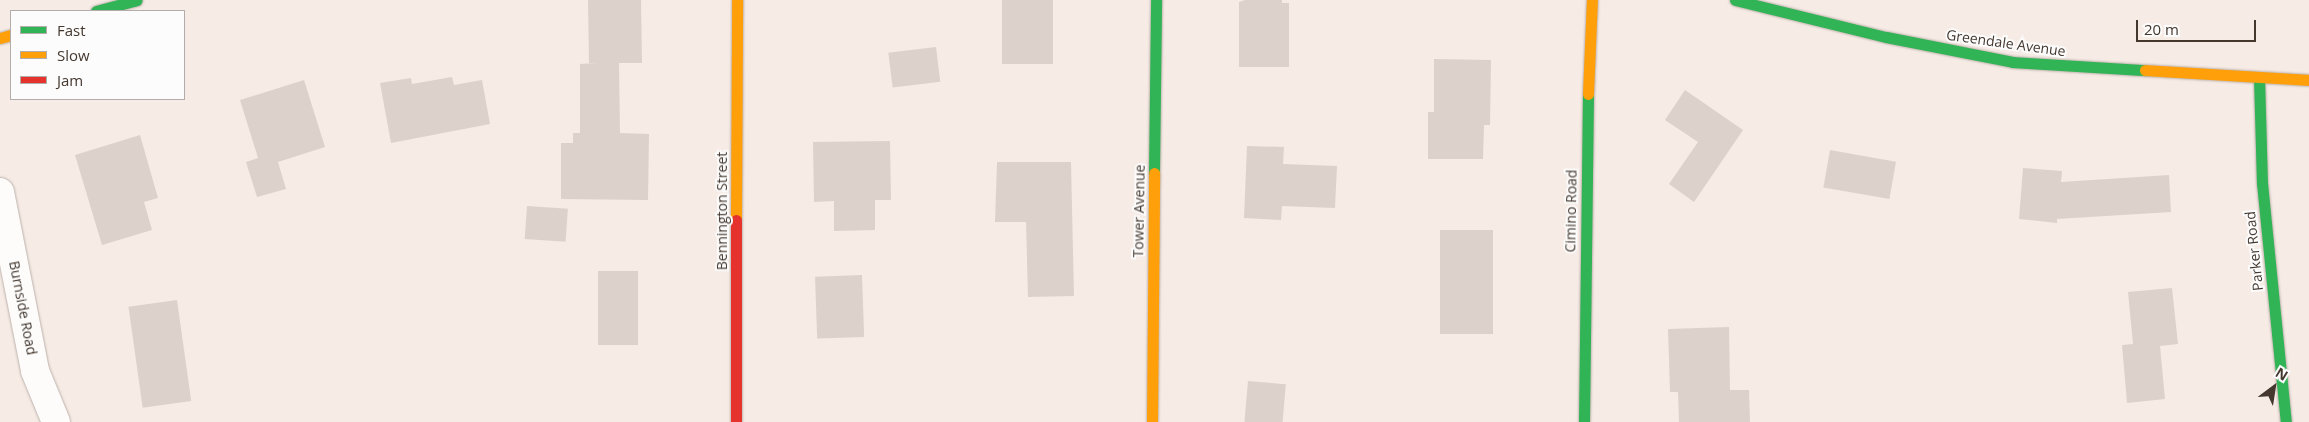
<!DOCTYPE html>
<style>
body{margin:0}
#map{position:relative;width:2309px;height:422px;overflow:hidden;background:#f6ebe5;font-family:"Open Sans",sans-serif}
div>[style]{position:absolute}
.building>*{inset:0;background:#ddd2cb;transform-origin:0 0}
.roads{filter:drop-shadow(0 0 1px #bdb2ac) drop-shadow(0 0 1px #bdb2ac)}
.street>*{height:28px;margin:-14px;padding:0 14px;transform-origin:14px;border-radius:14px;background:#fefcfb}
.fast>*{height:11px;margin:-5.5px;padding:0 5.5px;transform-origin:5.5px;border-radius:5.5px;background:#30b455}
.slow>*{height:11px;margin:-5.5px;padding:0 5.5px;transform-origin:5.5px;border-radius:5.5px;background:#ff9f0a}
.jam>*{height:11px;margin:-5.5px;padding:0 5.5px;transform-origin:5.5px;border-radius:5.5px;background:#e5322d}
span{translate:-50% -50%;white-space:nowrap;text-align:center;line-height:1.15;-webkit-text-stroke:4px #fcfcfc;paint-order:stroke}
.street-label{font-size:14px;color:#43372e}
.legend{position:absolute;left:10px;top:10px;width:175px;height:90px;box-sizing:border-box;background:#fcfcfc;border:1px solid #b2adaa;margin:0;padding:6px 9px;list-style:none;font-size:15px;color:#43372e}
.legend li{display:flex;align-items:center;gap:10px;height:25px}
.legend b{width:25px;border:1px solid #b2adaa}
.north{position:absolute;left:2249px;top:362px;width:50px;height:50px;-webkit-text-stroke:4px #fcfcfc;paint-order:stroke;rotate:31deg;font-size:14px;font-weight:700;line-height:20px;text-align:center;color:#43372e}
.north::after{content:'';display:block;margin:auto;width:18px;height:22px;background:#43372e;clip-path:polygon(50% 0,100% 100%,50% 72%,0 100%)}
.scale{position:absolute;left:2136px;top:20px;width:120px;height:22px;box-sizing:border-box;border:2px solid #43372e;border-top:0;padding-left:6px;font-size:15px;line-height:18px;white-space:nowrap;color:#43372e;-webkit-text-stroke:4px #fcfcfc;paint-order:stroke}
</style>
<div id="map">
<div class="building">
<div style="clip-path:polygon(588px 0,641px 0,642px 63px,619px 63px,620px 133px,649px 134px,648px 200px,561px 199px,561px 143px,573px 143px,573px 133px,580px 133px,580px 64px,596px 63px,589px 63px)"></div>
<div style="left:1002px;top:0;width:51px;height:64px"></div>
<div style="clip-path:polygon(1245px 0,1282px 0,1282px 3px,1289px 3px,1289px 67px,1239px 67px,1239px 2px)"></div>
<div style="left:936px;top:47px;width:35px;height:48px;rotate:83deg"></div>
<div style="clip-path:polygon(1434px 59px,1491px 60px,1490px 125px,1484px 125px,1483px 159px,1428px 159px,1428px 112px,1434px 112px)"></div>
<div style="clip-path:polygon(452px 77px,454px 85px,482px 80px,490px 124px,391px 143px,380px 83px,411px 78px,412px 84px)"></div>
<div style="clip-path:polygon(304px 80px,325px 147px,278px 162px,286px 189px,257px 197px,246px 162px,258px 158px,240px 100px)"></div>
<div style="clip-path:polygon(1685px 90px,1743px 130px,1694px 202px,1669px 184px,1698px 142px,1665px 120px)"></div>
<div style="clip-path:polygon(140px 135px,158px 198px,144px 202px,152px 230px,102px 245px,75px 155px)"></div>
<div style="clip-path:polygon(890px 141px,891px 200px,875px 200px,875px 230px,834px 231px,834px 201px,814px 202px,813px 142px)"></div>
<div style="clip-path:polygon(1247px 146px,1284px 147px,1283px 164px,1337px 166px,1335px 208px,1282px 206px,1281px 220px,1244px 218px)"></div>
<div style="left:1830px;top:150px;width:67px;height:38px;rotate:10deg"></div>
<div style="clip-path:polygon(997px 162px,1071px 162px,1074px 296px,1028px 297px,1026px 222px,995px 222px)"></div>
<div style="clip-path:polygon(2023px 168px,2062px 171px,2061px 182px,2169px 175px,2171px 212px,2057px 219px,2057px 223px,2019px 219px)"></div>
<div style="left:527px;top:206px;width:41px;height:33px;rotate:4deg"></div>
<div style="left:1440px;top:230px;width:53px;height:104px"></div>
<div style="left:598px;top:271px;width:40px;height:74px"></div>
<div style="left:862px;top:275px;width:62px;height:47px;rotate:88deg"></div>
<div style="clip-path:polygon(2172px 288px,2178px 344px,2160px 346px,2165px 399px,2127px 403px,2122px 345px,2133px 344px,2128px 292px)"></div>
<div style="left:177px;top:300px;width:102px;height:49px;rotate:82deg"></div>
<div style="clip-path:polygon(1729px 327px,1730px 390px,1749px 390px,1750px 422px,1679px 422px,1678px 392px,1670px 392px,1668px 329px)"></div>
<div style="left:1248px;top:381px;width:38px;height:41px;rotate:5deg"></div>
</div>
<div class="roads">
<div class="street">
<div style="left:0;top:192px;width:182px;rotate:78.9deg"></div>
<div style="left:35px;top:371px;width:55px;rotate:67.6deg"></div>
</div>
<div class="fast">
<div style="left:1735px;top:0;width:155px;rotate:13.8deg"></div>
<div style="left:1886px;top:37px;width:129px;rotate:11.1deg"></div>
<div style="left:2013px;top:62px;width:132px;rotate:3.5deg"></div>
<div style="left:96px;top:11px;width:42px;rotate:-15deg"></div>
<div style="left:2259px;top:77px;width:106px;rotate:88.4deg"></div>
<div style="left:2262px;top:183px;width:240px;rotate:84.3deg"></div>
<div style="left:1154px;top:173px;width:173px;rotate:-89.3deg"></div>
<div style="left:1584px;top:422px;width:328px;rotate:-89.3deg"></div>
</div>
<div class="slow">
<div style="left:0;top:38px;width:11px;rotate:-15deg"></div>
<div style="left:2145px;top:70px;width:164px;rotate:3.5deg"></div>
<div style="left:1588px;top:94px;width:94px;rotate:-87.6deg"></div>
<div style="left:736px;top:220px;width:220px;rotate:-89.7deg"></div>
<div style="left:1152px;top:422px;width:249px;rotate:-89.5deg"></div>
</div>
<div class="jam">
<div style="left:736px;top:422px;width:202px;rotate:-90deg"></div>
</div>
</div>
<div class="street-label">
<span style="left:2006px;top:43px;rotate:8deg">Greendale Avenue</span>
<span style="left:722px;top:211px;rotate:-90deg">Bennington Street</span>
<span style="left:1139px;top:211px;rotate:-89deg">Tower Avenue</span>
<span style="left:1571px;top:211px;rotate:-89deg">Cimino Road</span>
<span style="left:2254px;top:251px;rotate:-96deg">Parker Road</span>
<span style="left:23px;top:308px;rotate:79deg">Burnside Road</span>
</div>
<ul class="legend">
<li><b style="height:6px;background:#30b455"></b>Fast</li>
<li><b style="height:6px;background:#ff9f0a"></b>Slow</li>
<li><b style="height:6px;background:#e5322d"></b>Jam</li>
</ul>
<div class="north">N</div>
<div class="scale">20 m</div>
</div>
